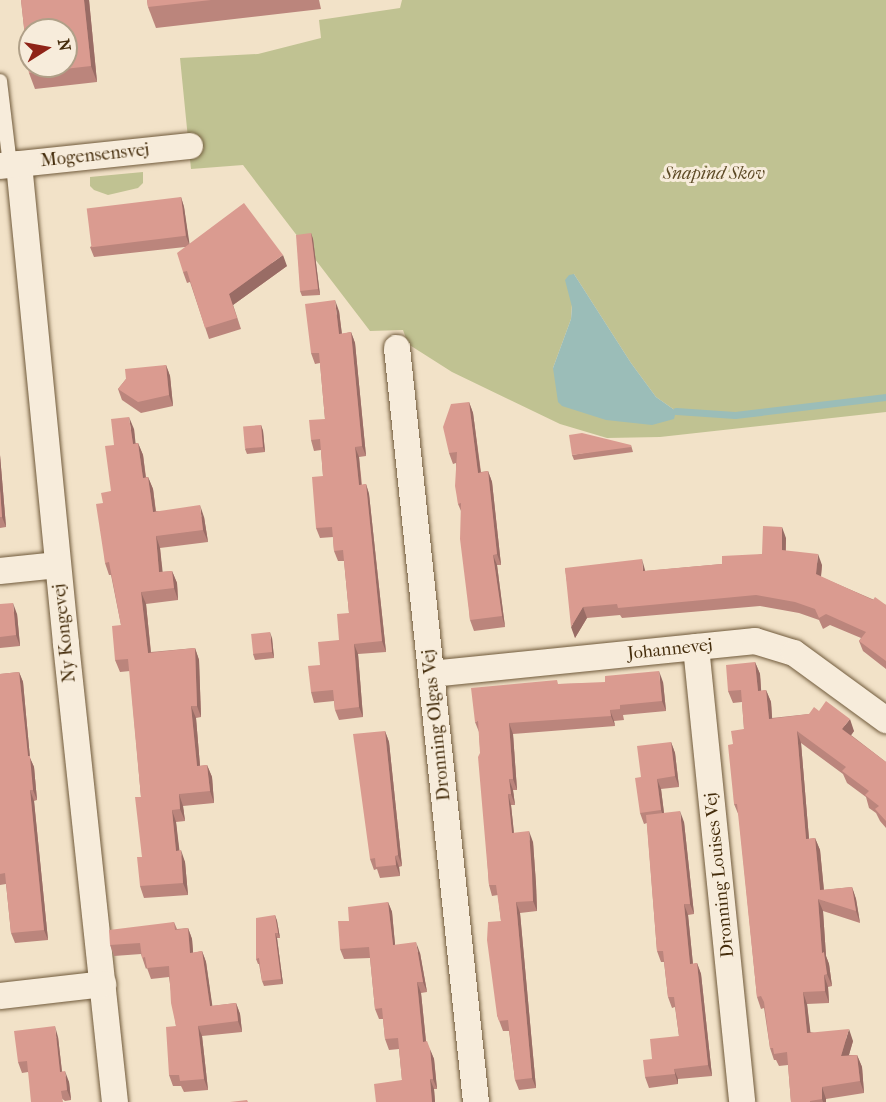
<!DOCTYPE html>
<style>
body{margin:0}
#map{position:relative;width:886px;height:1102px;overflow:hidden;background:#f2e2c8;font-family:"IM FELL French Canon",serif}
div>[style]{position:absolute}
.green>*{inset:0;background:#c0c292}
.water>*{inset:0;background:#9bbdb8}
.stream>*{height:7px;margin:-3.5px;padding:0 3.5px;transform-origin:3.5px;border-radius:3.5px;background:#9bbdb8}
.roads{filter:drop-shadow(0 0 2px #705a3b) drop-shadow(0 0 2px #705a3b)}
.lane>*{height:14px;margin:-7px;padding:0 7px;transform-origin:7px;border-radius:7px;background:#f7ecdb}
.street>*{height:26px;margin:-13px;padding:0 13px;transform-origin:13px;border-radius:13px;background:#f7ecdb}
.wall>*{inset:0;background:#bb857c}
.shaded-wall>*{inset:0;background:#996c65}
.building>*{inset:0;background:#da9b90;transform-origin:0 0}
span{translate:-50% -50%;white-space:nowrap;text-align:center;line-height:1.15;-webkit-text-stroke:6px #f7ecdb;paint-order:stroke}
.street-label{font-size:18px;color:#452d0c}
.park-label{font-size:18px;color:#5e4b27;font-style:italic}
.north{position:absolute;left:18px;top:18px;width:60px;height:60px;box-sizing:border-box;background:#f7ecdb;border:2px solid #b0a088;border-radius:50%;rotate:79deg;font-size:16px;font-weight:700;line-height:24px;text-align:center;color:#452d0c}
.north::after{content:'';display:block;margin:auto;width:21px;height:27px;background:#8f2418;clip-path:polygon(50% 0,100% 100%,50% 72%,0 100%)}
</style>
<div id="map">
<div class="green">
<div style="clip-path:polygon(evenodd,402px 0,886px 0,886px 412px,660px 437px,607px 438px,560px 424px,452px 372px,408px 344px,403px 330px,370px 331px,243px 165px,191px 169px,180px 58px,258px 54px,321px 38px,319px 20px,400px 8px,402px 0,574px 274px,631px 363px,656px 397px,676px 411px,553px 368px,571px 319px,574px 274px)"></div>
<div style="clip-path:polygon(143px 172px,143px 183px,138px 188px,108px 195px,94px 190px,90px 186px,90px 177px)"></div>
</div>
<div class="water">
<div style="clip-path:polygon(574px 274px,631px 363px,656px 397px,676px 411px,674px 419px,652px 425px,606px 420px,562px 406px,558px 402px,553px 368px,571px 319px,572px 307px,565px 280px,569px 275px)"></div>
</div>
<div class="stream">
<div style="left:676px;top:411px;width:59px;rotate:3.9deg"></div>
<div style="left:735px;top:415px;width:152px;rotate:-6.8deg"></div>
</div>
<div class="roads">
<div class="lane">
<div style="left:0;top:81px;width:85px;rotate:83.2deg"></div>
</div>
<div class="street">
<div style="left:19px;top:164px;width:482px;rotate:84.4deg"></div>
<div style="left:66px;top:644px;width:461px;rotate:83.9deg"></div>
<div style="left:0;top:166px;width:191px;rotate:-6deg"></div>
<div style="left:397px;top:348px;width:758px;rotate:84.02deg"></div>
<div style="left:0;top:571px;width:58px;rotate:-5.9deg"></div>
<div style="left:696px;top:647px;width:457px;rotate:84.2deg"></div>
<div style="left:431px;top:674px;width:326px;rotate:-5.8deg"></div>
<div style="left:755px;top:641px;width:41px;rotate:17.1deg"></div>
<div style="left:794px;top:653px;width:114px;rotate:36.1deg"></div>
<div style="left:0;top:996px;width:104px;rotate:-6.6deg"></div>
</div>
</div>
<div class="wall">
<div style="clip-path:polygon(21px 0,89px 0,97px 82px,35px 89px,29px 73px)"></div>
<div style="clip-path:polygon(147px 0,319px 0,321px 9px,156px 28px,148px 7px)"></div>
<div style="clip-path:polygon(181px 197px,184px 207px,189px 244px,287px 266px,233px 305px,241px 329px,209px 339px,190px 282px,187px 283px,183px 272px,185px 247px,94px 257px,90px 247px)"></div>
<div style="clip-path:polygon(311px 233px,313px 239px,320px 295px,302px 296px,300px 291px)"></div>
<div style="clip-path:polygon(339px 311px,342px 334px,351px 332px,355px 343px,366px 456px,359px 457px,362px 485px,366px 484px,369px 494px,386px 652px,358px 654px,363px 717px,339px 720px,335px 710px,334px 701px,314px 703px,311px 692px,320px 665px,339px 640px,349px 613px,344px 561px,338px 561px,334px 551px,333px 537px,320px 538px,316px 528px,323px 476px,321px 450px,314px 451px,311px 440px,325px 419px,320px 363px,315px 364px,311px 353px)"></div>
<div style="clip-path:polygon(166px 365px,170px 376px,173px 406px,141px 413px,122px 400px,118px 389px,126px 379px)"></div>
<div style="clip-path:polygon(469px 402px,473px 413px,481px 472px,488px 471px,492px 482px,501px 565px,497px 565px,505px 627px,474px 631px,470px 620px,461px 511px,458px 504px,456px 463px,453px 464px,449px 453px)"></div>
<div style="clip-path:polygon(261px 425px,263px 431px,265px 452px,247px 454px,245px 449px)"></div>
<div style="clip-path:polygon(134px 429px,135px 443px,138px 443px,143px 455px,146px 477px,148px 477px,153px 489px,156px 511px,204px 517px,208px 542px,160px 548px,162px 572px,172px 571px,177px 583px,178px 600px,146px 604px,151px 652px,195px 648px,199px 660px,201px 717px,196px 718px,200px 766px,207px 765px,212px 777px,214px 803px,183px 806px,185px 821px,176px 822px,179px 851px,185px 862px,188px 895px,144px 898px,140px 886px,142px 857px,141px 797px,133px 707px,130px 671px,120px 672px,115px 660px,121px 625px,111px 575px,109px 575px,105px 563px,103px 503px,111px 491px,114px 445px)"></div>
<div style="clip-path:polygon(631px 445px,633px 452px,574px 460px,572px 455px)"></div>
<div style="clip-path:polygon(0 455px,6px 527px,0 528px)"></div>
<div style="clip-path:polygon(786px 538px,786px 551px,822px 565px,821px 577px,886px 605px,886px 669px,863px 651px,859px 641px,861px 638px,830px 625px,823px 629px,819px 620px,799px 613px,760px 606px,622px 618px,620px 615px,587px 618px,575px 638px,565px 568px,646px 571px,722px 564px,762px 554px)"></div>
<div style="clip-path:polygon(0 604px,17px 614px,20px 646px,0 648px)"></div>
<div style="clip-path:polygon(272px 638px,274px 658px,255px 660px,253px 654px)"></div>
<div style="clip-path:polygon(755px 662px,760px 674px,761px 691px,766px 690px,771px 702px,772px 718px,809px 714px,819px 711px,854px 731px,851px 735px,886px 762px,886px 828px,880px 821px,876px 813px,869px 808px,866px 797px,847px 783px,843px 774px,801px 743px,809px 839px,815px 838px,820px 850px,824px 890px,852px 887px,856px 899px,860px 923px,823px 911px,826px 956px,829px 964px,832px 986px,828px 987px,829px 1003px,807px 1004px,810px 1032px,853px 1041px,849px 1055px,857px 1055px,862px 1067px,864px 1093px,826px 1099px,826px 1102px,791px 1102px,788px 1065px,779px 1066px,776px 1060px,774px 1060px,770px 1048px,764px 1008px,761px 1009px,757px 997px,739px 816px,734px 804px,733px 744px,744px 729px,742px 702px,733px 703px,728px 691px)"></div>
<div style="clip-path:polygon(19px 672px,23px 682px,30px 758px,34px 767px,37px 800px,34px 801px,48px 940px,15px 943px,11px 933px,6px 884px,0 885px,0 674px)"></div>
<div style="clip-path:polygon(663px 682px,666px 711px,623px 715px,624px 720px,614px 721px,615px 726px,513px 734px,517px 790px,513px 790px,515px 805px,511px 805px,514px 833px,533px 842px,536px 884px,537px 911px,520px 913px,536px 1088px,519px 1090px,515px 1080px,509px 1031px,503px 1031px,497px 1015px,501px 921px,498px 895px,492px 896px,489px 885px,479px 732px,475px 722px,559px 684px)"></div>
<div style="clip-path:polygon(385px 731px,389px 742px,402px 866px,399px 867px,400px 876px,380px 878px,377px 869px,374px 870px,370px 859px)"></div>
<div style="clip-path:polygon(671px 742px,675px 753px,679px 787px,661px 789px,664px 813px,684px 822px,694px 914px,688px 915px,693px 964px,697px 963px,701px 974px,712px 1076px,678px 1079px,678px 1084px,649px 1088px,645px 1077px,652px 1059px,679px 1036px,675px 1007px,672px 1008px,668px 997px,664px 962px,661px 962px,657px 951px,647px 823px,644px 824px,640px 813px,641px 777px)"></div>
<div style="clip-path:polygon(388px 902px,392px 912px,395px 945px,420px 953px,427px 992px,421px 993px,426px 1041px,434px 1059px,437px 1089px,434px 1089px,435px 1102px,376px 1102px,402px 1080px,399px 1049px,389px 1050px,385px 1039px,383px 1019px,379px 1019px,375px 1009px,370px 958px,344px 959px,340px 949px,349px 921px)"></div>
<div style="clip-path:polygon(275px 915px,277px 921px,280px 938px,277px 938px,283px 984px,264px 986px,262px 981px,259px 964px,258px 964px,256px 959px)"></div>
<div style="clip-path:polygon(174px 922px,177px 929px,188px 928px,192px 939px,193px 953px,202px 951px,206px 962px,212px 1006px,236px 1003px,240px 1014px,242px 1032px,202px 1036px,208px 1090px,184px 1092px,181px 1086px,173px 1086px,169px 1075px,176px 1026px,169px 977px,151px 979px,147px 968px,146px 969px,141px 954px,114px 956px,110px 945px)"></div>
<div style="clip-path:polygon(58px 1037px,62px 1071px,69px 1082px,71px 1100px,65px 1101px,28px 1072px,22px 1073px,18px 1062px)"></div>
</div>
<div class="shaded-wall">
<div style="clip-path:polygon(84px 0,89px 0,97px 82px,91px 66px)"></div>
<div style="clip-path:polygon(181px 197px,184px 207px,190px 247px,186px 236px)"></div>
<div style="clip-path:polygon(311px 233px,313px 239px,320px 295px,318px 289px)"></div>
<div style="clip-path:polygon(283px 255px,287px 266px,233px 305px,241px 329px,229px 294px)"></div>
<div style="clip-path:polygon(335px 300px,339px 311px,343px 344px,339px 334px)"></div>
<div style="clip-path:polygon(351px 332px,355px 343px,366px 456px,362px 446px)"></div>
<div style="clip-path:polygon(166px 365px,170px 376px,173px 406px,169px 395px)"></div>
<div style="clip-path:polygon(469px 402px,473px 413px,482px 483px,478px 473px)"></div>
<div style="clip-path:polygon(129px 417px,134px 429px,137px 456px,133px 444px)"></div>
<div style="clip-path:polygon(261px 425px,263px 431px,265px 452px,263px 447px)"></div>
<div style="clip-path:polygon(138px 443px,143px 455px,147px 489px,143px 478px)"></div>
<div style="clip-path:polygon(355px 447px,359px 457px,362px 495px,359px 485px)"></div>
<div style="clip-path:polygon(0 455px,6px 527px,2px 517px,0 489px)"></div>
<div style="clip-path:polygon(488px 471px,492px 482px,501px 565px,497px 554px)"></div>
<div style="clip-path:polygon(148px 477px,153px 489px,157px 523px,153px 512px)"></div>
<div style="clip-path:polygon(366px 484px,369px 494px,386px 652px,382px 641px)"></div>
<div style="clip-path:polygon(200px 505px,204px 517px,208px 542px,203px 530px)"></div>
<div style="clip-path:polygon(782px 527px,786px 538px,785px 561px,782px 550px)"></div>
<div style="clip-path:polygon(156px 536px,160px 548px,164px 584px,159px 572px)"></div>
<div style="clip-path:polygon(818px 554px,822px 565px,820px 585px,816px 574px)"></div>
<div style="clip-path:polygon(493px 555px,497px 565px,505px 627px,502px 616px)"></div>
<div style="clip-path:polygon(642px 559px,645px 570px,647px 582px,643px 571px)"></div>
<div style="clip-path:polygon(172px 571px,177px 583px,178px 600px,174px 588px)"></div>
<div style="clip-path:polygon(141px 592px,146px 604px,152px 665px,148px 653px)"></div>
<div style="clip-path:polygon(13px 603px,17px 614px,20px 646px,16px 635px)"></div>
<div style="clip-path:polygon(583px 607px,587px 618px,575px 638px,571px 627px)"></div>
<div style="clip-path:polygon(270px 632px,272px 638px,274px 658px,272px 652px)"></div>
<div style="clip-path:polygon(354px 644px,358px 654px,363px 717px,359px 707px)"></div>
<div style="clip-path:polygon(195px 648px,199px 660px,201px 717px,197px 706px)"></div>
<div style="clip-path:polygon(755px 662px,760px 674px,762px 703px,758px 691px)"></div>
<div style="clip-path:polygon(659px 671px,663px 682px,666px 711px,662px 701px)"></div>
<div style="clip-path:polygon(19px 672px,23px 682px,30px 758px,34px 767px,37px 800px,33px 790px,28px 756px)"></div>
<div style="clip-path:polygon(766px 690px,771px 702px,773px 731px,769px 719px)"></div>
<div style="clip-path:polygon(191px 706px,196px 718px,201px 778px,197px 766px)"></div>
<div style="clip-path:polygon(610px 710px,614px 721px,615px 726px,611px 716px)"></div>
<div style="clip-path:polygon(850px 719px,854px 731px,847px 741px,842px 729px)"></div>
<div style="clip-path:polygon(509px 723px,513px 734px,517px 790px,513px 779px)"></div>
<div style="clip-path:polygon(385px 731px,389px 742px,402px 866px,398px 855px)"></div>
<div style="clip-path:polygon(797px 731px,801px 743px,810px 851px,806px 839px)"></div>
<div style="clip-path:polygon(671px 742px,675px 753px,679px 787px,675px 776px)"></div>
<div style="clip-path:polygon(207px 765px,212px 777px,214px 803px,210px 791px)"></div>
<div style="clip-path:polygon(509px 779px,513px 790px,515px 805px,511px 794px)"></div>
<div style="clip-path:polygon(657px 779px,661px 789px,665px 821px,661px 810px)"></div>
<div style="clip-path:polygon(30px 790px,34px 801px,48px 940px,44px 930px)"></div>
<div style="clip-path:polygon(179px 794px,183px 806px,185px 821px,180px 809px)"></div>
<div style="clip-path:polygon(508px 794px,511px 805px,515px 844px,512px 833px)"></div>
<div style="clip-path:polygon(172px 810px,176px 822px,181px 863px,176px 851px)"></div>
<div style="clip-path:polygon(680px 811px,684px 822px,694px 914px,690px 904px)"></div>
<div style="clip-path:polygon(529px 831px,533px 842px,536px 884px,537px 911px,533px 901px)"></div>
<div style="clip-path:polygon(815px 838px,820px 850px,825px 902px,820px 890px)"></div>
<div style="clip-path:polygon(181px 850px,185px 862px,188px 895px,183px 883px)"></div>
<div style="clip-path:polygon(395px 856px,399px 867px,400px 876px,396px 865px)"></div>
<div style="clip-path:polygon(852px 887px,856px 899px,860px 923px,856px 911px)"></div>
<div style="clip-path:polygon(818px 899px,823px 911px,826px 956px,829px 964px,832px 986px,827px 974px,822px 953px)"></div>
<div style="clip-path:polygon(388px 902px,392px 912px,396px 955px,393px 945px)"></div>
<div style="clip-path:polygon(516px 902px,520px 913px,536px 1088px,532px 1078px)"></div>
<div style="clip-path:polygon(684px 904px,688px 915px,694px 975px,690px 964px)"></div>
<div style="clip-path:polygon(275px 915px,277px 921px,280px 938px,278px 933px)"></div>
<div style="clip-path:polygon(188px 928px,192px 939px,194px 964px,190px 953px)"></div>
<div style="clip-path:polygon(275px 933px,277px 938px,283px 984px,281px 979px)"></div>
<div style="clip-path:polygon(416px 942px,420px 953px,427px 992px,423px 982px)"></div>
<div style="clip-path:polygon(202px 951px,206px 962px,214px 1017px,210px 1006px)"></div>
<div style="clip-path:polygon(697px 963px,701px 974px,712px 1076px,708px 1065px)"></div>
<div style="clip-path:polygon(824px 975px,828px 987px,829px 1003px,825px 991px)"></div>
<div style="clip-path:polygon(417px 982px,421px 993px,427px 1052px,423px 1042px)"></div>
<div style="clip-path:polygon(803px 992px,807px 1004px,812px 1045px,807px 1033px)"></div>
<div style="clip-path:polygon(236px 1003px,240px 1014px,242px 1032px,238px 1021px)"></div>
<div style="clip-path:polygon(55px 1026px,58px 1037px,63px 1082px,60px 1072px)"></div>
<div style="clip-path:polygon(198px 1026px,202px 1036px,208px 1090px,204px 1079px)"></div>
<div style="clip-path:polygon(849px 1029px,853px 1041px,845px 1068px,841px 1056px)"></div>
<div style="clip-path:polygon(430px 1049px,434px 1059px,437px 1089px,433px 1079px)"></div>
<div style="clip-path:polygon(857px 1055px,862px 1067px,864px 1093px,860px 1081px)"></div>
<div style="clip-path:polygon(674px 1069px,678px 1079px,678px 1084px,675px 1074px)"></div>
<div style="clip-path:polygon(65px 1071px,69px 1082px,71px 1100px,67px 1090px)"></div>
<div style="clip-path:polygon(430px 1079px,434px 1089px,435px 1102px,432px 1102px)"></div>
<div style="clip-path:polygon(822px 1087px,826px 1099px,826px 1102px,823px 1102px,822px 1099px)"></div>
</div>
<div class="building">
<div style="clip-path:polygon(evenodd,21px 0,84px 0,91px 66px,29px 73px,21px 0,30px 30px,66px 30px,66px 66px,30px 66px,30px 30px)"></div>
<div style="clip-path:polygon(147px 0,211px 0,148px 7px)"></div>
<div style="left:181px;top:197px;width:39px;height:95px;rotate:83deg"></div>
<div style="clip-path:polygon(244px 203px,283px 255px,229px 294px,237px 318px,205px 328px,187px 271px,183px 272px,177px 253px)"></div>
<div style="clip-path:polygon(311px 233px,318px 289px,300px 291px,296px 235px)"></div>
<div style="clip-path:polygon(335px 300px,339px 334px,351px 332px,362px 446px,355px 447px,359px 485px,366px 484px,382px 641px,354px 644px,359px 707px,335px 710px,333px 690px,311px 692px,308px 666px,320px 665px,318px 642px,339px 640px,337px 614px,349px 613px,343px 550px,334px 551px,332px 527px,316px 528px,312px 477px,323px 476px,320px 439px,311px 440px,309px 420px,325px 419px,319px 353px,311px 353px,305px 304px)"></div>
<div style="clip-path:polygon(166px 365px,169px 395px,138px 402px,118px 389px,126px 379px,125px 369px)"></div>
<div style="clip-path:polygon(469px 402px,478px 473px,488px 471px,497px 554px,493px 555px,502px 616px,470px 620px,460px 539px,461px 503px,458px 504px,455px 486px,457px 452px,449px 453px,443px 427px,451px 404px)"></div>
<div style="clip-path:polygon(129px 417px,133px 444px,138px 443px,143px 478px,148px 477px,153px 512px,200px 505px,203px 530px,156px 536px,159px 572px,172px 571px,174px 588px,141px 592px,148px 653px,195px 648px,197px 706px,191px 706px,197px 766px,207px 765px,210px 791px,179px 794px,180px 809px,172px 810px,176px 851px,181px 850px,183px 883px,140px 886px,137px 857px,142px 857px,135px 797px,141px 797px,128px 659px,115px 660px,112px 626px,121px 625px,109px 562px,105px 563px,96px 504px,103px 503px,101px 493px,111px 491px,105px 446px,114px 445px,111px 419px)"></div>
<div style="left:261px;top:425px;width:22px;height:18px;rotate:85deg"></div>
<div style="clip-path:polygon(582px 433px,631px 445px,631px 447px,572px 455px,569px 435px)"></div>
<div style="clip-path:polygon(0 489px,2px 517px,0 517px)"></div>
<div style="clip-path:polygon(763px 526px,782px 527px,782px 550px,818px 554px,816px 574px,873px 600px,875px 597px,886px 605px,886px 661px,859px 641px,866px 632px,826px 614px,819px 618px,815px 609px,795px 602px,756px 595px,618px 608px,617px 604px,583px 607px,571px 627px,565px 568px,642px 559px,643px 571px,722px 564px,722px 556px,762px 554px)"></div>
<div style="clip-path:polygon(13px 603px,16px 635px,0 637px,0 604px)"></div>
<div style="left:270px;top:632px;width:20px;height:19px;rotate:84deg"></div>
<div style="clip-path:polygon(755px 662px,758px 691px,766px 690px,769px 719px,809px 714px,814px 707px,819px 711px,826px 701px,850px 719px,842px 729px,886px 762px,886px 821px,875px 809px,879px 806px,865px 795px,869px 791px,842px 771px,846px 767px,797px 731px,806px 839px,815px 838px,820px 890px,852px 887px,856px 911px,818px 899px,822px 953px,824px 952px,827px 974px,824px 975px,825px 991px,803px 992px,807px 1033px,849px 1029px,841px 1056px,857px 1055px,860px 1081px,822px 1087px,822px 1099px,810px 1101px,810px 1102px,791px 1102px,787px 1052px,774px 1054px,773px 1048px,770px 1048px,764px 1002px,761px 996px,757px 997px,737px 804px,734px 804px,728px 745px,733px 744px,731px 731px,744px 729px,741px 690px,728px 691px,726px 665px)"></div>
<div style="clip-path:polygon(659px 671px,662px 701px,620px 705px,620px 709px,610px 710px,611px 716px,509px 723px,513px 779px,509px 779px,511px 794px,508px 794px,512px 833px,529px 831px,532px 873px,533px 901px,516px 902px,532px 1078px,515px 1080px,508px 1020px,499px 1021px,497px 1015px,487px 940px,488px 922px,501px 921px,496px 885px,489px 885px,478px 757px,480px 753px,478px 721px,475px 722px,471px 688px,557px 680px,558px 684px,605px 682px,605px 676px)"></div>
<div style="clip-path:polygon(19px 672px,28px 756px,30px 756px,33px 790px,30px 790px,44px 930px,11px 933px,5px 873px,0 874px,0 674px)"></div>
<div style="clip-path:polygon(385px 731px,398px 855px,395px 856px,396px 865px,376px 867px,375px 858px,370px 859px,353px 734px)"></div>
<div style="clip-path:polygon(671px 742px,675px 776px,657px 779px,661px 810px,640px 813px,635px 778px,641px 777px,637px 746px)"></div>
<div style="clip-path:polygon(680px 811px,690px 904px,684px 904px,690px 964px,697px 963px,708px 1065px,674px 1069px,675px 1074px,645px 1077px,643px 1060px,652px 1059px,650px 1039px,679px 1036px,674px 997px,668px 997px,663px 951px,657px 951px,646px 815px)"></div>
<div style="clip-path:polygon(388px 902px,393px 945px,416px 942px,423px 982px,417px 982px,423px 1042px,427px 1041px,430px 1049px,433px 1079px,430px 1079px,432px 1102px,376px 1102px,374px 1084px,402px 1080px,398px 1038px,385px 1039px,382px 1008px,375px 1009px,369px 947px,340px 949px,338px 921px,349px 921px,348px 907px)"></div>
<div style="clip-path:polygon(275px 915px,278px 933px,275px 933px,281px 979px,262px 981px,259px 958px,256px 959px,256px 918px)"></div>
<div style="clip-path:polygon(174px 922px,175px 930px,188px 928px,190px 953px,202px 951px,210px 1006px,236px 1003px,238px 1021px,198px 1026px,204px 1079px,180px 1081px,179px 1075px,169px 1075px,166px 1027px,176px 1026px,171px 1003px,169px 966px,147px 968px,145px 957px,142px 958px,140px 943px,110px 945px,109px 930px)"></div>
<div style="clip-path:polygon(55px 1026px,60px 1072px,65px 1071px,67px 1090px,61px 1091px,63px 1102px,31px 1102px,27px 1061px,18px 1062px,14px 1031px)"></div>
<div style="clip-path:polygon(247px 1100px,248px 1102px,230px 1102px)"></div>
</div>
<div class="street-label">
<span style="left:95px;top:156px;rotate:-6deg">Mogensensvej</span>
<span style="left:65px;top:633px;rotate:-96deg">Ny Kongevej</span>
<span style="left:670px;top:650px;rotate:-6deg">Johannevej</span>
<span style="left:437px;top:725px;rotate:-96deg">Dronning Olgas Vej</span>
<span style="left:720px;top:875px;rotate:-96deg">Dronning Louises Vej</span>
</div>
<div class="park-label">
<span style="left:714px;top:174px">Snapind Skov</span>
</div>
<div class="north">N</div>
</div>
